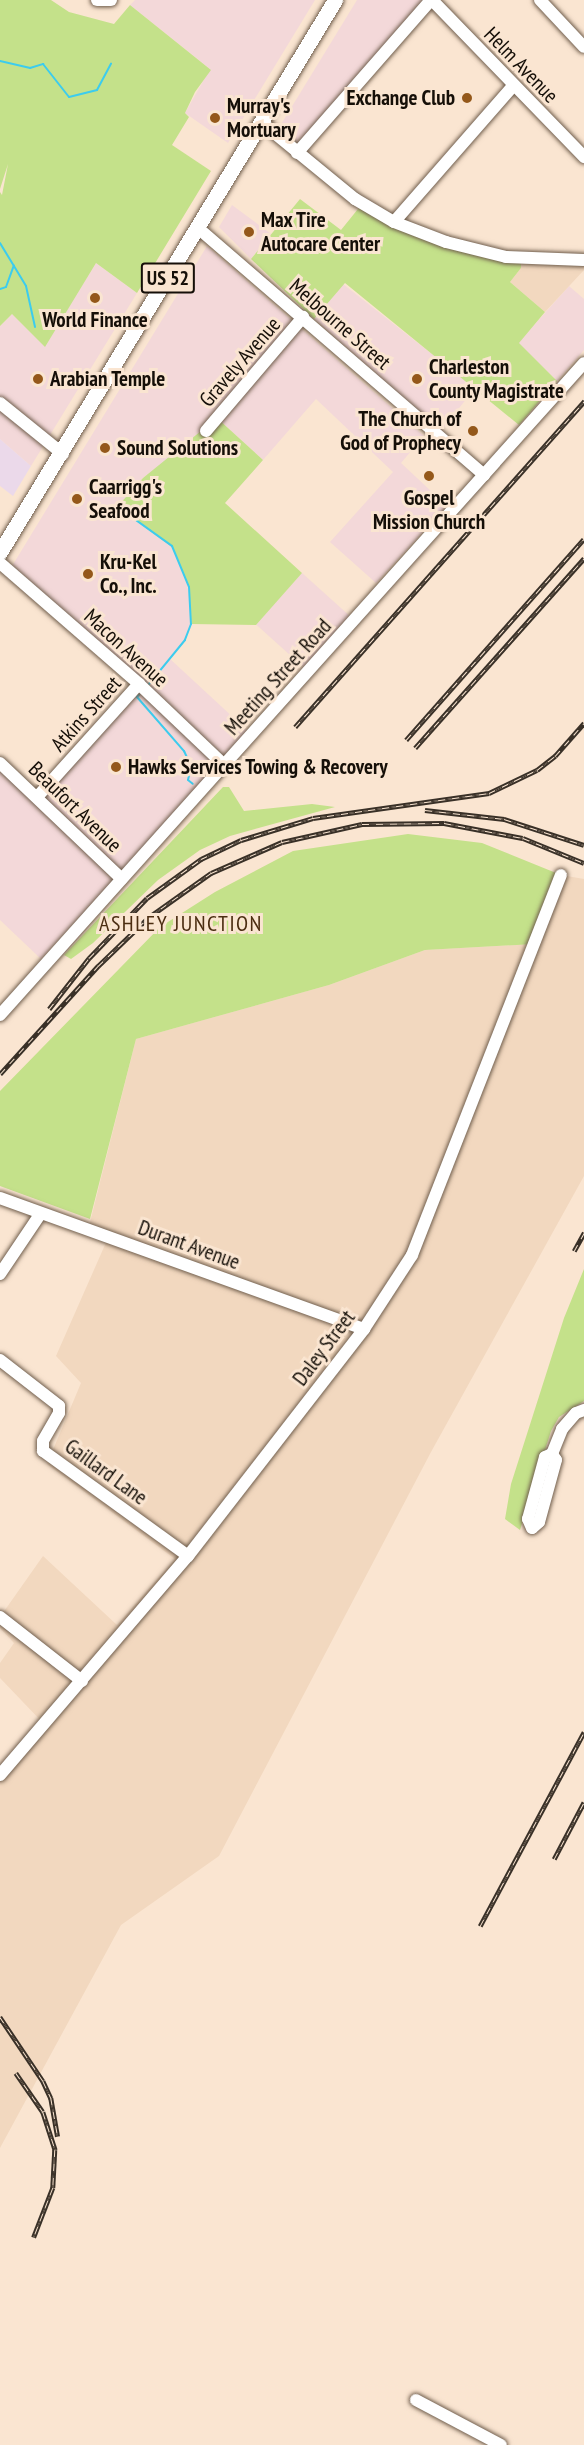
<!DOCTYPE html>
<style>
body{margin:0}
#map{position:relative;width:584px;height:2445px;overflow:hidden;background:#fae5d1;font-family:"PT Sans Narrow",sans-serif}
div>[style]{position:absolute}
.commercial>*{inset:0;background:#f3d8d9;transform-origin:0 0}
.built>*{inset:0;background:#f2d8bf}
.education>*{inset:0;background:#ebd9ea}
.green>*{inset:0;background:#c4e18a}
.stream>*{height:2px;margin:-1px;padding:0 1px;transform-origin:1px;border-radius:1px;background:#3cccee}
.roads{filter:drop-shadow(0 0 2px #705e4d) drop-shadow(0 0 2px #705e4d)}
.minor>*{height:12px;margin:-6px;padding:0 6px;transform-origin:6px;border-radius:6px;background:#fff}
.major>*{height:15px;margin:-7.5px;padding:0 7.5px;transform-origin:7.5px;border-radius:7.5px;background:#fff}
.rail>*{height:4.5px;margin-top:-2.25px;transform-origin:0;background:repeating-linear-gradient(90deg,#fae5d1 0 7px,#393027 0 14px);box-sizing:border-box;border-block:2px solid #393027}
.dots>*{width:16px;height:16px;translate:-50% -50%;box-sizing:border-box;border:3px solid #fae5d1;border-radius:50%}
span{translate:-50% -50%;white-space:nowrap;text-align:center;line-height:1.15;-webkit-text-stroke:6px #fae5d1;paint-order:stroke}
.shield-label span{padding:2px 4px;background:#fae5d1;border:2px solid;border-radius:4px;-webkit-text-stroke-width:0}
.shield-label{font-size:20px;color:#150f08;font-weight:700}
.street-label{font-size:21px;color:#150f08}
.poi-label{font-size:21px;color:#150f08;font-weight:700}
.right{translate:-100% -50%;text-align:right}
.left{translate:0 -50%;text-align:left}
.neighbourhood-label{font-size:22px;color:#4b2d11;letter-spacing:1.5px}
</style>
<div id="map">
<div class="commercial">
<div style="clip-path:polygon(135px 0,315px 0,228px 143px,185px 113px,210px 69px,130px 5px)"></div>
<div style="clip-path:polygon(357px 0,425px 0,298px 143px,280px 126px)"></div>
<div style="clip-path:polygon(232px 205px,271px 234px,251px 259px,219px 227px)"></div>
<div style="clip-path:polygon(207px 246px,424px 436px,401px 463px,447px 506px,376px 583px,330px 542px,393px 472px,316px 399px,263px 460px,217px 418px,206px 431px,143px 478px,118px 507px,172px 546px,184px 571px,192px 607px,191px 624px,185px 640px,169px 658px,249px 732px,41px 959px,0 920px,0 763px,38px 795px,139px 685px,9px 571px)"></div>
<div style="clip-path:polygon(96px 263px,137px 293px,31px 466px,0 439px,0 326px,12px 314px,45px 346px)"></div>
<div style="clip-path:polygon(343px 284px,475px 388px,441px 431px,314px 319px)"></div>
<div style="clip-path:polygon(569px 286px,584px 299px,584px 350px,557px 381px,518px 343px)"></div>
<div style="left:302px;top:573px;width:64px;height:69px;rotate:42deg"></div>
</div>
<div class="built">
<div style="clip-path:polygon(521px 258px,584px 260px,584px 270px,545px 312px,510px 282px,521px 268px)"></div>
<div style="clip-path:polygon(561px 875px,584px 879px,584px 1176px,431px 1452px,219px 1856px,121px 1925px,0 2148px,0 1778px,44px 1724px,0 1678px,0 1663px,14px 1643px,0 1628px,0 1617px,43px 1556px,117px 1625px,175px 1559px,47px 1464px,81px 1383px,56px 1356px,108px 1238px,88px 1230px,136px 1039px,329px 985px,425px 950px,534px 944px)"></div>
</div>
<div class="education">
<div style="clip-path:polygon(0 439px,31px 466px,13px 496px,0 486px)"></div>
</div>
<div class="green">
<div style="clip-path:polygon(0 0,51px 0,69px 12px,114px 24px,130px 5px,211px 70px,195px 92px,185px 113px,189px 117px,172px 145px,211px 171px,137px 293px,96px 263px,45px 347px,12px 314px,0 326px,0 192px,2px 195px,8px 164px,0 189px)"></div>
<div style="clip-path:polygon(300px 199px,341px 230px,362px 204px,394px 222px,521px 258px,521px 268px,510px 282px,545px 312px,519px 343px,557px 381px,519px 425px,345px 283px,314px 319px,251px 259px)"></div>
<div style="clip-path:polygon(217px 418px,263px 460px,225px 503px,302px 573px,256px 625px,191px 624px,189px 587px,172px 547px,117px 507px,143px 478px)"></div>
<div style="clip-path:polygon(223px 787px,229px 787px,244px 811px,312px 804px,335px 807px,230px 836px,200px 850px,158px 880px,93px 943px,71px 959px,64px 955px)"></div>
<div style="clip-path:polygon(408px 834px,482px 843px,561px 875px,534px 944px,425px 950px,329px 985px,136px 1039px,90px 1219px,0 1186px,0 1091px,160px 927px,215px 892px,293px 851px)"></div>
<div style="clip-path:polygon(584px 1269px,584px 1401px,559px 1417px,551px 1431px,520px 1530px,505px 1519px,511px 1484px,564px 1318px)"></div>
</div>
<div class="stream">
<div style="left:0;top:61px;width:31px;rotate:13deg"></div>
<div style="left:30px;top:68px;width:14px;rotate:-17deg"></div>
<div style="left:43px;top:64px;width:42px;rotate:51.8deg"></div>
<div style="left:69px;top:97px;width:29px;rotate:-14deg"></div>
<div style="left:97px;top:90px;width:30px;rotate:-62deg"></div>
<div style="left:0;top:243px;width:50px;rotate:58.8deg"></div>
<div style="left:26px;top:286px;width:42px;rotate:77.6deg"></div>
<div style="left:0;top:289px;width:6px;rotate:-18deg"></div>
<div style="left:6px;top:287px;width:23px;rotate:-70deg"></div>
<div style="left:115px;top:505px;width:70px;rotate:35.7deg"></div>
<div style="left:172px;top:546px;width:44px;rotate:67.5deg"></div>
<div style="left:189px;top:587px;width:37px;rotate:87deg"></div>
<div style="left:191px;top:624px;width:17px;rotate:111deg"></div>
<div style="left:185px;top:640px;width:57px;rotate:129.3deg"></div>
<div style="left:139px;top:695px;width:3px;rotate:135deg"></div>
<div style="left:137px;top:697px;width:72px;rotate:49deg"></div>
<div style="left:184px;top:751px;width:17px;rotate:65deg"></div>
<div style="left:191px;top:766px;width:14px;rotate:102deg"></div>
<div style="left:188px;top:780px;width:6px;rotate:39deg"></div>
</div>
<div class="roads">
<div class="minor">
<div style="left:97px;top:0;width:14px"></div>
<div style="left:432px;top:0;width:219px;rotate:45.9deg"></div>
<div style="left:540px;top:0;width:64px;rotate:46.9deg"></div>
<div style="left:261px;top:122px;width:122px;rotate:39.3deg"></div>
<div style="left:355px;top:199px;width:45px;rotate:30.5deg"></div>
<div style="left:394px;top:222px;width:56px;rotate:21deg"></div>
<div style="left:446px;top:242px;width:62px;rotate:14deg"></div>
<div style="left:506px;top:257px;width:78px;rotate:2.2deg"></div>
<div style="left:297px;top:153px;width:203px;rotate:-48.8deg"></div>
<div style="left:394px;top:222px;width:181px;rotate:-48.8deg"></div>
<div style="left:198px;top:228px;width:378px;rotate:40.8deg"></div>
<div style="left:0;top:403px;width:81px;rotate:39deg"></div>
<div style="left:206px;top:431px;width:150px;rotate:-49.6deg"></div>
<div style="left:0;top:563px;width:184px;rotate:41deg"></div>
<div style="left:139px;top:684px;width:119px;rotate:43.6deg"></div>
<div style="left:0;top:763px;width:168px;rotate:43.6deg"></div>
<div style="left:38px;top:796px;width:151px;rotate:-48deg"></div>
<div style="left:0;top:1015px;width:875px;rotate:-48.15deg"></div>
<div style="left:0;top:1198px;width:387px;rotate:19.8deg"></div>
<div style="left:0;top:1274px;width:73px;rotate:-56.1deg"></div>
<div style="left:0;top:1360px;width:75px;rotate:37.9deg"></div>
<div style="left:59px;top:1406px;width:7px;rotate:90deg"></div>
<div style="left:59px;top:1413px;width:32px;rotate:120deg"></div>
<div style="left:43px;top:1441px;width:10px;rotate:90deg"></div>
<div style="left:43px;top:1451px;width:179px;rotate:35.9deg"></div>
<div style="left:552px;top:1454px;width:7px;rotate:56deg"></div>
<div style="left:556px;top:1460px;width:64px;rotate:105.3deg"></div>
<div style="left:539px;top:1522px;width:9px;rotate:139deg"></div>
<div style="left:532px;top:1528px;width:10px;rotate:-114deg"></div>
<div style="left:528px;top:1519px;width:64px;rotate:-74.7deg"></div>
<div style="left:545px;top:1457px;width:8px;rotate:-23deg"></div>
<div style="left:552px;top:1454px;width:27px;rotate:-68deg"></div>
<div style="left:562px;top:1429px;width:21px;rotate:-49deg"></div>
<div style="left:576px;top:1413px;width:9px;rotate:-21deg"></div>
<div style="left:0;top:1617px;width:104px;rotate:38deg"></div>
<div style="left:0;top:1775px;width:289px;rotate:-49.4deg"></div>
<div style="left:188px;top:1556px;width:287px;rotate:-52.2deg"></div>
<div style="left:364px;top:1329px;width:88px;rotate:-57deg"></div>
<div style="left:412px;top:1255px;width:408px;rotate:-68.6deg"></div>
<div style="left:416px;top:2400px;width:96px;rotate:27.9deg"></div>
</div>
<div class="major">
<div style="left:0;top:552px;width:646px;rotate:-58.75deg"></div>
</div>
</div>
<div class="rail">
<div style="left:295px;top:727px;width:436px;rotate:-48.4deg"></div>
<div style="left:406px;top:740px;width:268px;rotate:-48.5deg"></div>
<div style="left:415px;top:748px;width:254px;rotate:-48.3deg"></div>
<div style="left:425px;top:810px;width:80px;rotate:6.5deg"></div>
<div style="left:504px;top:819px;width:84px;rotate:18deg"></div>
<div style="left:49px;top:1009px;width:65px;rotate:-51.9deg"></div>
<div style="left:89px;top:958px;width:83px;rotate:-46deg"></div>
<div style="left:147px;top:898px;width:67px;rotate:-35.8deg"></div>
<div style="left:201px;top:859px;width:44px;rotate:-25.4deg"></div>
<div style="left:241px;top:840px;width:75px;rotate:-17deg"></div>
<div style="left:313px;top:818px;width:178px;rotate:-8.1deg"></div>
<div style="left:489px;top:793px;width:53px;rotate:-25.6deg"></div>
<div style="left:537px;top:770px;width:23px;rotate:-38deg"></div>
<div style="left:555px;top:756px;width:44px;rotate:-48.7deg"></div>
<div style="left:0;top:1074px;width:146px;rotate:-47.8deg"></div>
<div style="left:98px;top:966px;width:71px;rotate:-43.9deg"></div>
<div style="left:149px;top:917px;width:76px;rotate:-35.4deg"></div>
<div style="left:211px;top:873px;width:77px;rotate:-23.6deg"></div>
<div style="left:282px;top:842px;width:82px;rotate:-12.7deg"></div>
<div style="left:362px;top:824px;width:82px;rotate:-0.7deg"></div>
<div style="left:444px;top:823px;width:80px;rotate:10.8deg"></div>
<div style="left:523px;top:838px;width:66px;rotate:22.3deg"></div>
<div style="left:574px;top:1251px;width:21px;rotate:-61deg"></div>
<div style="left:554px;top:1859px;width:64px;rotate:-62.2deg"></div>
<div style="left:480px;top:1926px;width:220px;rotate:-61.8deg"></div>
<div style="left:0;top:2017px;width:77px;rotate:56.1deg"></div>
<div style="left:43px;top:2081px;width:19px;rotate:65deg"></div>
<div style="left:51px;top:2098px;width:39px;rotate:80deg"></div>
<div style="left:16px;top:2073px;width:47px;rotate:55.3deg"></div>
<div style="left:43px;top:2112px;width:40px;rotate:72deg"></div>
<div style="left:55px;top:2150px;width:38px;rotate:93deg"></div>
<div style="left:53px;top:2188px;width:53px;rotate:111.2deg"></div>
</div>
<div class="dots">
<div style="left:467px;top:98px;background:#94581a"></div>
<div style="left:215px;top:118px;background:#94581a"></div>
<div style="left:249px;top:232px;background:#94581a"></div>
<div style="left:95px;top:298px;background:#94581a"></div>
<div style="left:38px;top:379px;background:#94581a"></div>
<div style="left:417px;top:379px;background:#94581a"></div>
<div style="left:473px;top:431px;background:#94581a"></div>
<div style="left:105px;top:448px;background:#94581a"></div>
<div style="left:429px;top:476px;background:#94581a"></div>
<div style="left:77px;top:499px;background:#94581a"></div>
<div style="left:88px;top:574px;background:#94581a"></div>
<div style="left:116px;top:767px;background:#94581a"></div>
</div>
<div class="shield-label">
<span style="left:168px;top:278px">US 52</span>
</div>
<div class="street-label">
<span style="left:521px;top:65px;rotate:46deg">Helm Avenue</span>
<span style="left:340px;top:324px;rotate:41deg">Melbourne Street</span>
<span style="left:240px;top:362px;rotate:-49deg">Gravely Avenue</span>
<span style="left:126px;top:648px;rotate:42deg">Macon Avenue</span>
<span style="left:278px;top:677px;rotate:-48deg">Meeting Street Road</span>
<span style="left:86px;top:714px;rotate:-48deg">Atkins Street</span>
<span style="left:75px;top:807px;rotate:44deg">Beaufort Avenue</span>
<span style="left:189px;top:1245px;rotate:20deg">Durant Avenue</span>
<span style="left:324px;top:1348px;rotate:-53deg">Daley Street</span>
<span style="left:106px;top:1472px;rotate:36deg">Gaillard Lane</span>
</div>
<div class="poi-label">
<span class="right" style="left:455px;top:98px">Exchange Club</span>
<span class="left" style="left:227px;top:118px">Murray's<br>Mortuary</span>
<span class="left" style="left:261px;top:232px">Max Tire<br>Autocare Center</span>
<span style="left:95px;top:320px">World Finance</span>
<span class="left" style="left:429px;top:379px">Charleston<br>County Magistrate</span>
<span class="left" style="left:50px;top:379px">Arabian Temple</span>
<span class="right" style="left:461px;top:431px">The Church of<br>God of Prophecy</span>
<span class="left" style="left:117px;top:448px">Sound Solutions</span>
<span class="left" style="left:89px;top:499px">Caarrigg's<br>Seafood</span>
<span style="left:429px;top:510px">Gospel<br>Mission Church</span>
<span class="left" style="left:100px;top:574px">Kru-Kel<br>Co., Inc.</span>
<span class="left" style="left:128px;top:767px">Hawks Services Towing &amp; Recovery</span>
</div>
<div class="neighbourhood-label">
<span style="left:181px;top:924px">ASHLEY JUNCTION</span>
</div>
</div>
